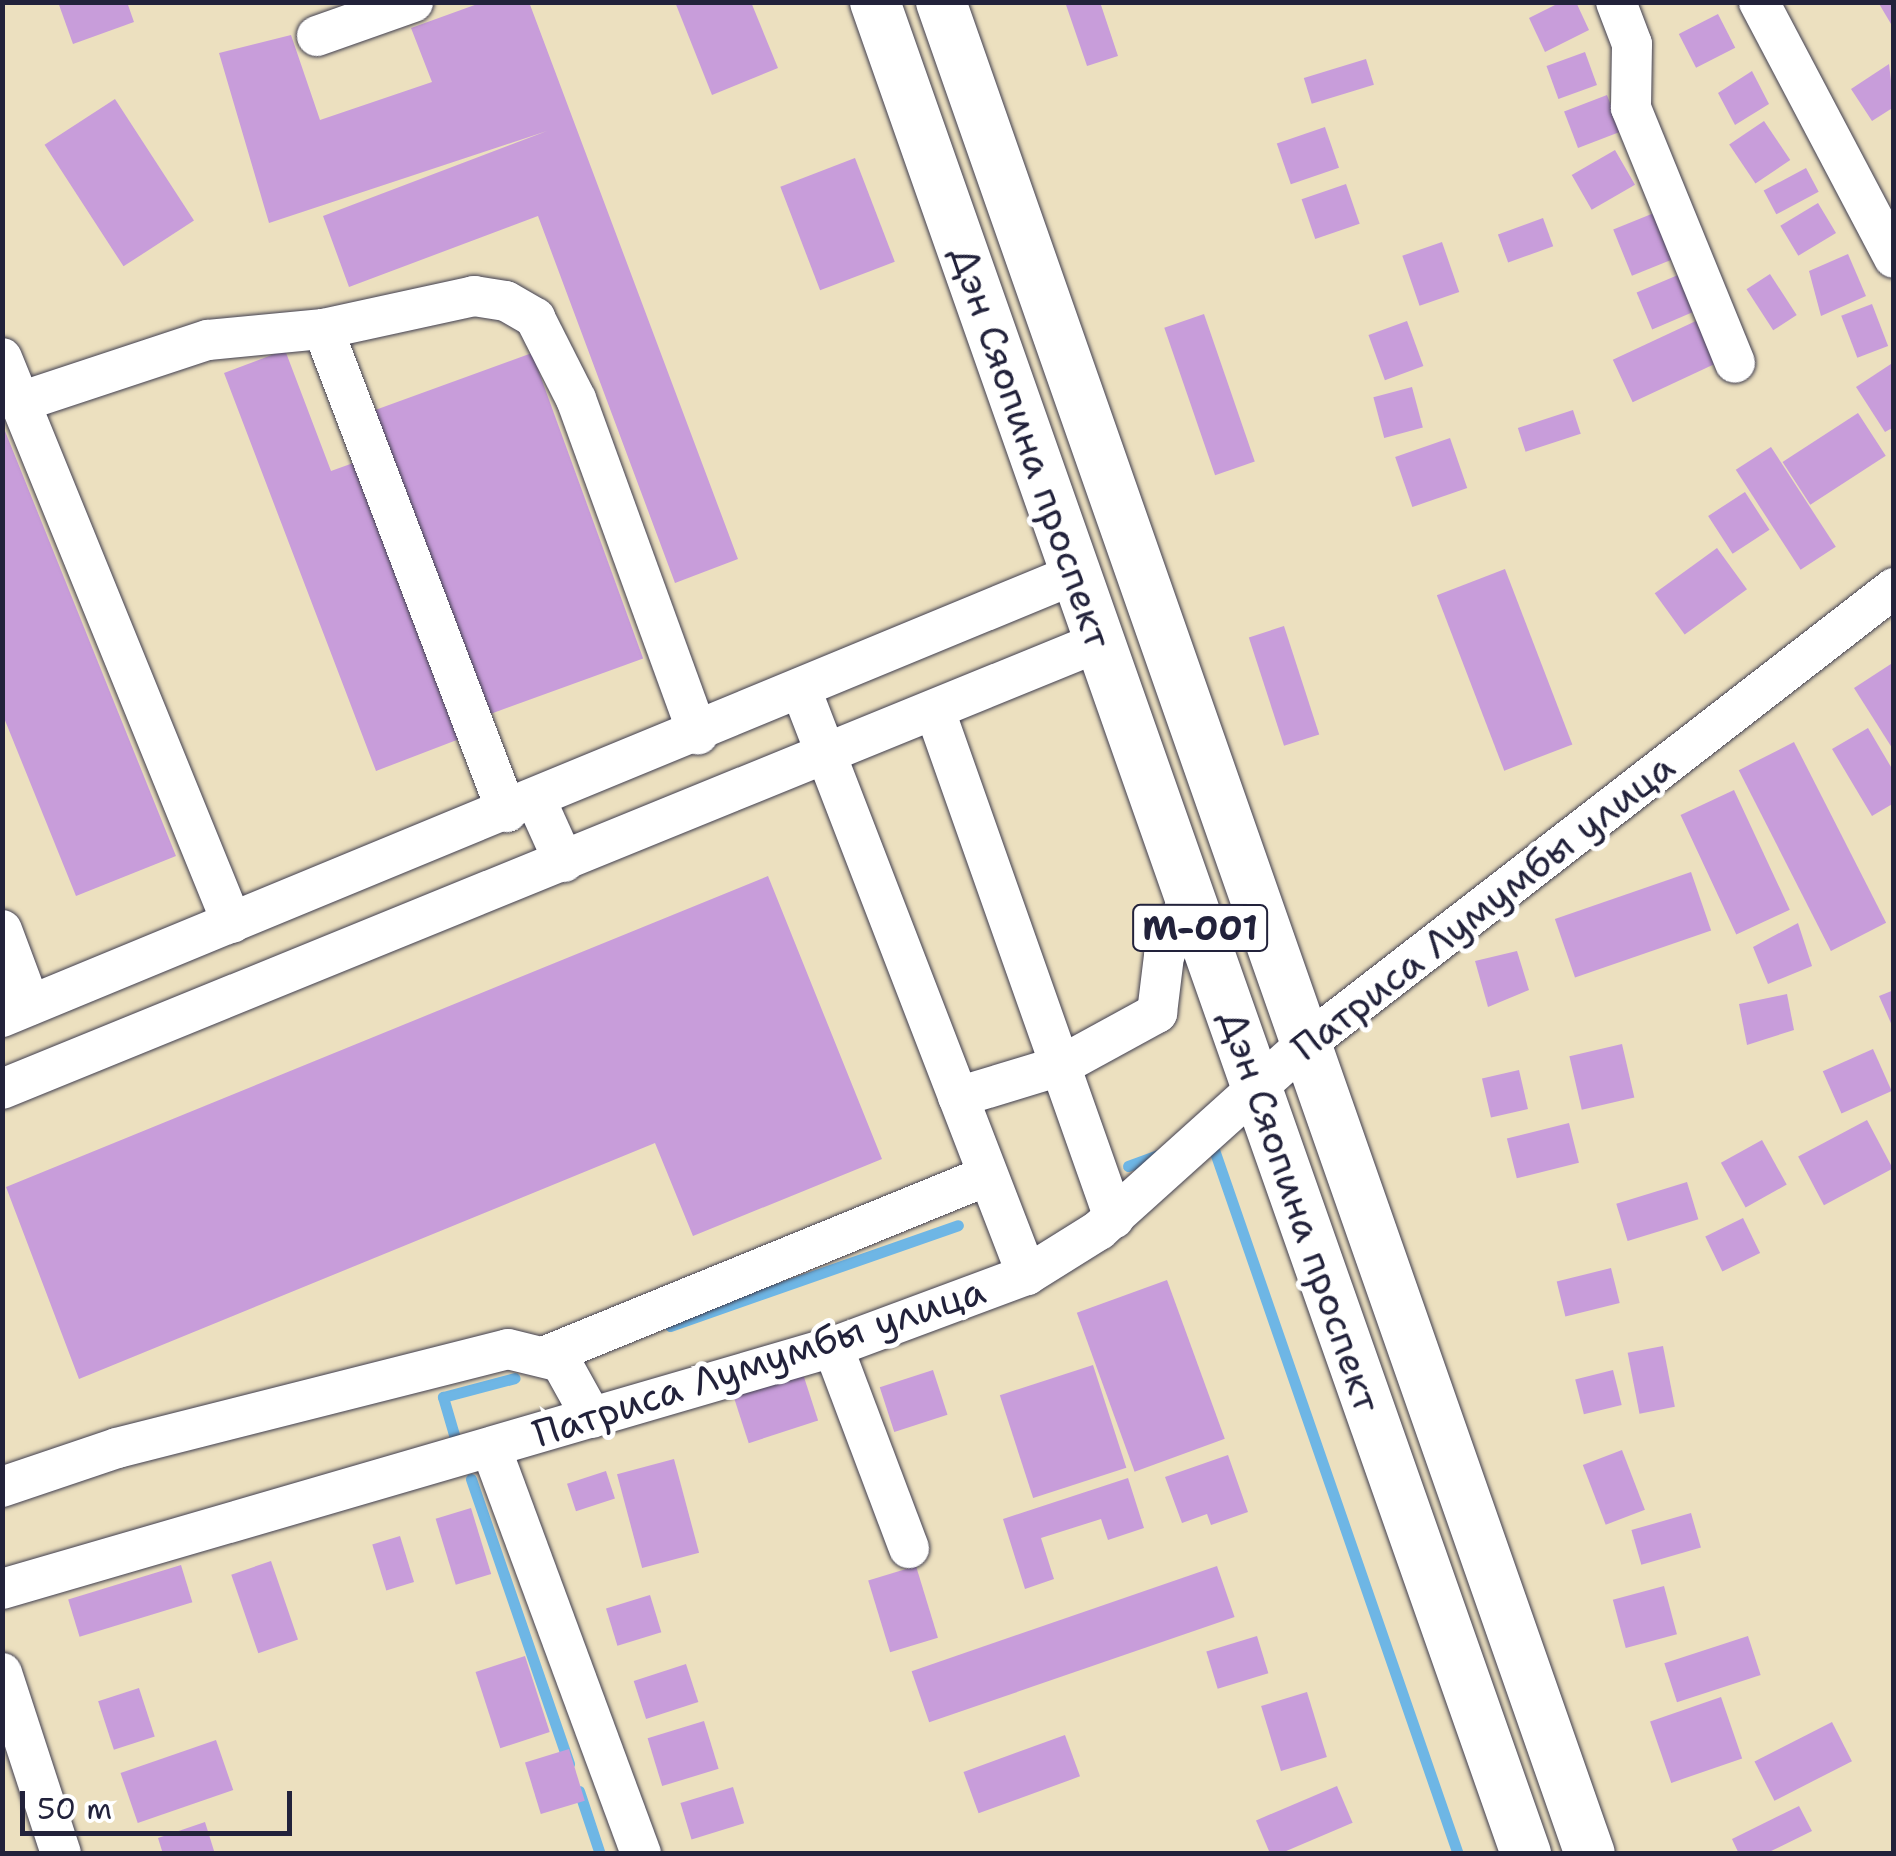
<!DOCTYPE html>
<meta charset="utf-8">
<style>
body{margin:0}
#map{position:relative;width:1896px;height:1856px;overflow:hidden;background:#ece0bf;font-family:"Shantell Sans",sans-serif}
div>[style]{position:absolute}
.stream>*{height:11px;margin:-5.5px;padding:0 5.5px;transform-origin:5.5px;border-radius:5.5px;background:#6eb6e5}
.building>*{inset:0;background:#c89dda;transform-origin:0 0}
.roads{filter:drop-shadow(0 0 2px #403e4f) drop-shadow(0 0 2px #403e4f)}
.minor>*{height:40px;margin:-20px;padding:0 20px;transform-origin:20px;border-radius:20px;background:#fff}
.major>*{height:50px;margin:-25px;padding:0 25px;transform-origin:25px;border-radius:25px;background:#fff}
span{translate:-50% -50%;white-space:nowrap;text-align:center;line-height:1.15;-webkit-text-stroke:10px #fff;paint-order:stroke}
.shield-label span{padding:2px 8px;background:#fff;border:2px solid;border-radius:8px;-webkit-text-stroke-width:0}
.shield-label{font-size:35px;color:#22223b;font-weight:700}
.street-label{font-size:38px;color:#22223b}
.frame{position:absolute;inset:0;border:5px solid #22223b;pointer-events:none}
.scale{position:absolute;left:20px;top:1791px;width:272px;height:45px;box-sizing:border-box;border:5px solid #22223b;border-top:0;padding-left:12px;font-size:30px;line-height:35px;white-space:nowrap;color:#22223b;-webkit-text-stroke:8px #fff;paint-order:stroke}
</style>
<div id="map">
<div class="stream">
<div style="left:1210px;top:1138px;width:758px;rotate:70.9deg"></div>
<div style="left:1128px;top:1166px;width:35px;rotate:-20deg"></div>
<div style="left:670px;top:1326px;width:305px;rotate:-19.3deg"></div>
<div style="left:455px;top:1438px;width:43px;rotate:-106.3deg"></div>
<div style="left:443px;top:1397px;width:74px;rotate:-14.8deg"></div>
<div style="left:471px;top:1479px;width:301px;rotate:71deg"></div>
<div style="left:579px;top:1791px;width:66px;rotate:71.6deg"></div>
</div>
<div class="building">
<div style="clip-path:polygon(58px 2px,127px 2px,134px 22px,73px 44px)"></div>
<div style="clip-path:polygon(483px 2px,529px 2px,738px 559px,675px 583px,538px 216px,349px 287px,323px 216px,547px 131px,269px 223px,219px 53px,291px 35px,320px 120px,432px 82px,411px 28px)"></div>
<div style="clip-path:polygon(675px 2px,751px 2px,778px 68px,712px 95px)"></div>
<div style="clip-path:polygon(1065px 2px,1100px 2px,1118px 56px,1087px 66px)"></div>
<div style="clip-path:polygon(1561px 2px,1576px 2px,1589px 30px,1545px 52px,1529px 18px)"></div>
<div style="clip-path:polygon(1878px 2px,1894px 2px,1894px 29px)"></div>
<div style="left:1718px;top:14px;width:38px;height:44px;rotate:63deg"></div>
<div style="left:1585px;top:52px;width:35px;height:41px;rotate:70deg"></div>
<div style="left:1366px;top:59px;width:27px;height:65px;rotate:73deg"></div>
<div style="clip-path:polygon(1889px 64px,1894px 107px,1872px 121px,1851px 89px)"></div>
<div style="clip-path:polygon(1752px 71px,1769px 104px,1735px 125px,1718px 93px)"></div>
<div style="left:1607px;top:95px;width:39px;height:46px;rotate:69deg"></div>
<div style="left:115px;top:99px;width:145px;height:84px;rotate:57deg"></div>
<div style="left:1764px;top:121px;width:47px;height:42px;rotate:56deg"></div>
<div style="left:1325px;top:127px;width:43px;height:51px;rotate:71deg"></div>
<div style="left:1615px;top:150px;width:40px;height:50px;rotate:60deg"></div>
<div style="left:855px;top:158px;width:111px;height:80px;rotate:69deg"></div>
<div style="left:1806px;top:168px;width:27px;height:48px;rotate:62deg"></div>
<div style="left:1346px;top:184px;width:42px;height:47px;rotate:71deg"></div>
<div style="left:1818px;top:203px;width:35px;height:44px;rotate:59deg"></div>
<div style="left:1654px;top:213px;width:50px;height:44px;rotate:68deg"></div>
<div style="left:1543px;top:218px;width:30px;height:48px;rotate:70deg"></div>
<div style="left:1442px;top:242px;width:53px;height:42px;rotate:71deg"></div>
<div style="clip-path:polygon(1848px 254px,1866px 296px,1821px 316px,1809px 271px)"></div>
<div style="left:1770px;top:274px;width:49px;height:28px;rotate:57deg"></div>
<div style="left:1678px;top:275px;width:40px;height:45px;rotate:67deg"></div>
<div style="left:1872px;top:304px;width:45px;height:33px;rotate:69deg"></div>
<div style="left:1204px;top:314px;width:156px;height:42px;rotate:71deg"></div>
<div style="left:1698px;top:320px;width:47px;height:94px;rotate:65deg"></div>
<div style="left:1407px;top:321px;width:48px;height:41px;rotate:70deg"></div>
<div style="clip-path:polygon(285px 350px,331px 471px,356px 462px,462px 738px,376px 771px,224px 373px)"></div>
<div style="left:532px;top:353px;width:325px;height:172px;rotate:70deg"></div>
<div style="clip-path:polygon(1894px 362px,1894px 427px,1885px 432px,1856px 387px)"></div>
<div style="left:1412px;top:387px;width:42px;height:40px;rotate:75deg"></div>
<div style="left:1573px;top:410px;width:25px;height:58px;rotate:72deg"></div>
<div style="left:1858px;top:413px;width:51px;height:90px;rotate:57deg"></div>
<div style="clip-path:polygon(3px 426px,176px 856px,76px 896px,2px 713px)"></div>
<div style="left:1450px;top:438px;width:53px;height:58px;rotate:71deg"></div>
<div style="left:1771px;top:447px;width:119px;height:42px;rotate:57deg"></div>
<div style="left:1745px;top:492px;width:45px;height:44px;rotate:57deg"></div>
<div style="left:1717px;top:548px;width:51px;height:77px;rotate:54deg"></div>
<div style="left:1505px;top:569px;width:188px;height:73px;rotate:69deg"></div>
<div style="left:1284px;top:626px;width:114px;height:37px;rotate:72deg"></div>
<div style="clip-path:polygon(1894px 662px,1894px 751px,1854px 688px)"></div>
<div style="clip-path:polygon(1868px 728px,1894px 772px,1894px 803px,1872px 816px,1832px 749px)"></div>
<div style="left:1794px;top:742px;width:203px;height:62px;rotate:63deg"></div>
<div style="left:1734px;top:790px;width:132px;height:59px;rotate:65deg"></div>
<div style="left:1691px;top:872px;width:62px;height:144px;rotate:71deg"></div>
<div style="clip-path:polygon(768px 876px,882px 1159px,693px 1236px,655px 1143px,79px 1379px,6px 1187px)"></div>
<div style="clip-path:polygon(1798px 923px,1812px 966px,1768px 984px,1753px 947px)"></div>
<div style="clip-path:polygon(1517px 951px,1529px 990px,1488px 1007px,1475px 961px)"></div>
<div style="clip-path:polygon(1894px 990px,1894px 1030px,1879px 996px)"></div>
<div style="clip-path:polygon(1787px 994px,1794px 1030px,1747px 1045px,1739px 1004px)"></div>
<div style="left:1622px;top:1044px;width:55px;height:54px;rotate:77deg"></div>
<div style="left:1873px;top:1049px;width:46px;height:55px;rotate:66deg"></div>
<div style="left:1519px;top:1070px;width:40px;height:38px;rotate:77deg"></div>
<div style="left:1867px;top:1120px;width:55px;height:78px;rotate:62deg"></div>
<div style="left:1569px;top:1123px;width:41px;height:64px;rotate:76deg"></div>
<div style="left:1762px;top:1140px;width:51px;height:47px;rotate:61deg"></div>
<div style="left:1687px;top:1182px;width:39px;height:74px;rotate:73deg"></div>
<div style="left:1743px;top:1218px;width:39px;height:42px;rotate:64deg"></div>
<div style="left:1611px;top:1268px;width:36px;height:56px;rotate:76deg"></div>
<div style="left:1167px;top:1280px;width:169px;height:96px;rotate:70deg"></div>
<div style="left:1663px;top:1346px;width:62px;height:36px;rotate:79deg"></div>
<div style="left:1093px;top:1365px;width:108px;height:98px;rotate:72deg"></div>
<div style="left:933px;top:1370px;width:47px;height:56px;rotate:72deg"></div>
<div style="left:1613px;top:1370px;width:36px;height:39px;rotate:76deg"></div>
<div style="left:803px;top:1374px;width:49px;height:73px;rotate:72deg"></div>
<div style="left:1622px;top:1450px;width:64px;height:42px;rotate:69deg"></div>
<div style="clip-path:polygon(1228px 1455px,1248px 1512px,1211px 1525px,1207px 1514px,1182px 1523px,1165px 1477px)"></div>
<div style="left:674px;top:1459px;width:97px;height:59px;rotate:75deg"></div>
<div style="left:606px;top:1471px;width:29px;height:41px;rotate:72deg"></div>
<div style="clip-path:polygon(1128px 1478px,1144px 1528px,1108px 1540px,1101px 1519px,1041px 1538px,1054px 1579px,1025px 1589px,1003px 1519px)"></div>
<div style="left:471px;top:1508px;width:69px;height:37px;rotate:73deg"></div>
<div style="left:1691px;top:1513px;width:36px;height:62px;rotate:74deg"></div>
<div style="left:400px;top:1536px;width:48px;height:29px;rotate:73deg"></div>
<div style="left:271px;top:1561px;width:83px;height:42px;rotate:71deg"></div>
<div style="left:181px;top:1565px;width:39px;height:118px;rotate:73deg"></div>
<div style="left:916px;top:1566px;width:75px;height:50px;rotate:73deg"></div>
<div style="left:1217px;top:1566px;width:54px;height:323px;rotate:71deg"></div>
<div style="left:1664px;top:1586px;width:50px;height:53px;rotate:75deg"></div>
<div style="left:650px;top:1595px;width:39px;height:46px;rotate:73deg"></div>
<div style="left:1257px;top:1636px;width:39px;height:53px;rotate:73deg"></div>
<div style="left:1748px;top:1636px;width:41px;height:88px;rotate:72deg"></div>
<div style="left:525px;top:1656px;width:80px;height:52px;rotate:72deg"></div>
<div style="left:686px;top:1664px;width:40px;height:55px;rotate:72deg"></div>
<div style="left:139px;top:1688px;width:51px;height:43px;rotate:72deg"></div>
<div style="left:1307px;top:1692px;width:68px;height:48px;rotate:73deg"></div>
<div style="left:1721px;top:1697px;width:65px;height:75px;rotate:71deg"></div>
<div style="left:704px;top:1721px;width:50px;height:59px;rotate:73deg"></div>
<div style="left:1832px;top:1722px;width:44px;height:87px;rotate:63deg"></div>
<div style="left:1065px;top:1735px;width:44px;height:108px;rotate:70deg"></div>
<div style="left:216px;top:1740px;width:53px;height:101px;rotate:71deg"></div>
<div style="left:569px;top:1749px;width:54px;height:46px;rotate:73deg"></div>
<div style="left:1337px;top:1786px;width:40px;height:88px;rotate:67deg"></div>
<div style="left:733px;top:1787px;width:38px;height:55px;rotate:73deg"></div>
<div style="clip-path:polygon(1799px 1806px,1812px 1831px,1765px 1854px,1739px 1854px,1732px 1839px)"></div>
<div style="clip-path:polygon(205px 1822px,215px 1854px,163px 1854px,158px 1838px)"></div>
</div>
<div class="roads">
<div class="minor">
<div style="left:1616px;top:2px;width:45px;rotate:69.1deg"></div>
<div style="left:1632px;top:44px;width:64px;rotate:90.9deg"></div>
<div style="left:1631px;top:108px;width:275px;rotate:67.8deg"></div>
<div style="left:1759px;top:2px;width:289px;rotate:62.2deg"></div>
<div style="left:317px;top:36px;width:102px;rotate:-19.5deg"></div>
<div style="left:323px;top:329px;width:517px;rotate:69.15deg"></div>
<div style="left:2px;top:358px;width:610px;rotate:67.85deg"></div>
<div style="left:20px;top:402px;width:198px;rotate:-18.3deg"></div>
<div style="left:208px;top:340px;width:116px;rotate:-5.5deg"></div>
<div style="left:323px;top:329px;width:155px;rotate:-12.3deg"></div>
<div style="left:474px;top:296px;width:32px;rotate:9deg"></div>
<div style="left:506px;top:301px;width:34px;rotate:30deg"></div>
<div style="left:535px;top:318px;width:91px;rotate:63.2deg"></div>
<div style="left:576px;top:399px;width:357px;rotate:70deg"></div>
<div style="left:802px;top:692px;width:625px;rotate:68.9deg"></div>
<div style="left:935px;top:711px;width:538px;rotate:70.55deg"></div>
<div style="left:536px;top:800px;width:68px;rotate:65.7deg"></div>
<div style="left:2px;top:930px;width:80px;rotate:69.5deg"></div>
<div style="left:2px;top:1017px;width:1161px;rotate:-22.43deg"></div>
<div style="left:2px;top:1089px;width:1185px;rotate:-22.17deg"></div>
<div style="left:958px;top:1097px;width:107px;rotate:-16.9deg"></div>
<div style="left:1060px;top:1066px;width:111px;rotate:-28.7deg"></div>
<div style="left:1157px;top:1013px;width:57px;rotate:-83deg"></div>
<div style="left:1164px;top:956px;width:63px;rotate:-66.7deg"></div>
<div style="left:833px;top:1347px;width:215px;rotate:69.3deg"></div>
<div style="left:548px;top:1355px;width:475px;rotate:-22.2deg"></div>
<div style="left:491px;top:1448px;width:433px;rotate:69.7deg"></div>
<div style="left:2px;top:1487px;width:121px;rotate:-18.7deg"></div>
<div style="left:117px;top:1448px;width:403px;rotate:-14.2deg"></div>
<div style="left:508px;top:1349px;width:55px;rotate:13.8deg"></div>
<div style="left:561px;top:1362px;width:64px;rotate:61deg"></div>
<div style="left:2px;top:1589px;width:866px;rotate:-16.24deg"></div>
<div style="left:833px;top:1347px;width:207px;rotate:-20.4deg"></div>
<div style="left:1027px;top:1275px;width:85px;rotate:-32deg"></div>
<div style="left:1099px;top:1230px;width:275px;rotate:-42deg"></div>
<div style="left:1303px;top:1046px;width:748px;rotate:-37.77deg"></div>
<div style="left:2px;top:1673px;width:190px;rotate:71.9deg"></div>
</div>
<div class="major">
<div style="left:875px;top:2px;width:1963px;rotate:70.63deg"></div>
<div style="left:941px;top:2px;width:1962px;rotate:70.69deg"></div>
</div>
</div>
<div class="shield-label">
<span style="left:1200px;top:928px">M-001</span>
</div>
<div class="street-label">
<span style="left:1031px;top:447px;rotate:71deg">Дэн Сяопина проспект</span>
<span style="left:1483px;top:907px;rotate:-38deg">Патриса Лумумбы улица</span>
<span style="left:1300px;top:1211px;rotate:71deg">Дэн Сяопина проспект</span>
<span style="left:759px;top:1362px;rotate:-18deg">Патриса Лумумбы улица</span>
</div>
<div class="frame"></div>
<div class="scale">50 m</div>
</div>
